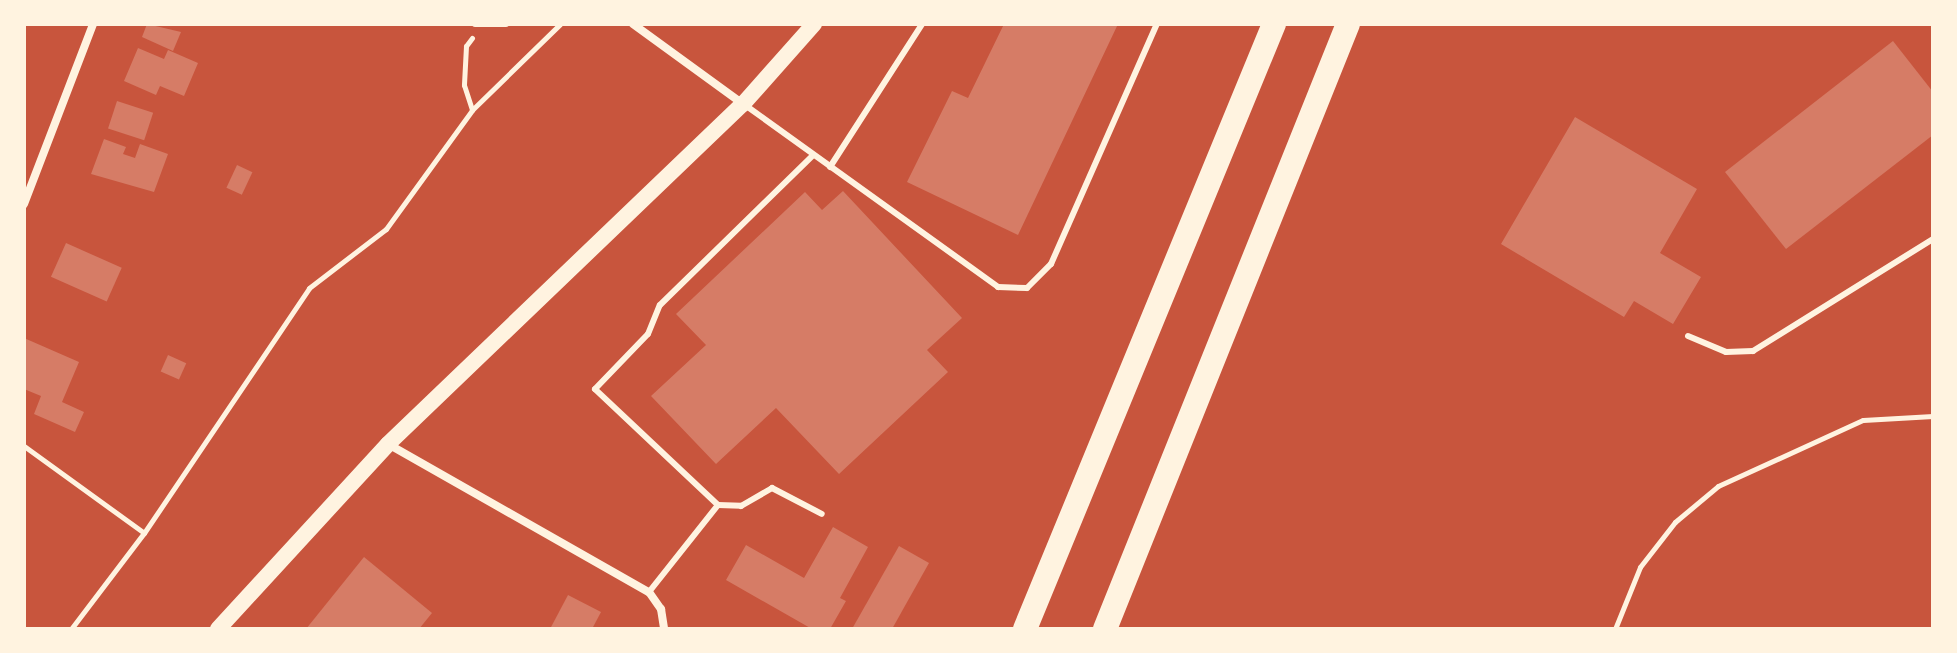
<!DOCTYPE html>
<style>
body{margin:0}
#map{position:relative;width:1957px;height:653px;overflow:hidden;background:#c8553d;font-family:Rubik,sans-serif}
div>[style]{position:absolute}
.building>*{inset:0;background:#d67c66;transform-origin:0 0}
.path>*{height:5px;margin:-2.5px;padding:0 2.5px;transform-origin:2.5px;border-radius:2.5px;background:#fff3e0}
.service>*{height:6px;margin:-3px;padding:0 3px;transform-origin:3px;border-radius:3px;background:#fff3e0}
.minor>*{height:8px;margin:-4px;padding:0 4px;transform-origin:4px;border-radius:4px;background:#fff3e0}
.secondary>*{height:16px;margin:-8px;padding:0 8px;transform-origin:8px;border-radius:8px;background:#fff3e0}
.motorway>*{height:24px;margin:-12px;padding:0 12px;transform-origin:12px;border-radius:12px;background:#fff3e0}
span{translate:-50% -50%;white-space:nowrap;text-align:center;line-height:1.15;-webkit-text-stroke:7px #fff3e0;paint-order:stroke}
.frame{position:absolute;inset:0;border:26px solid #fff3e0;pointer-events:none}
</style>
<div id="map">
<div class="building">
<div style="clip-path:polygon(147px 24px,181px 32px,173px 51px,142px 37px)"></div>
<div style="clip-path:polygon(1004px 24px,1118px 24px,1018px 235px,907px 182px,952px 91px,968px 98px)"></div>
<div style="clip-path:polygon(1893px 41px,1933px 92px,1933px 135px,1786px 249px,1725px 172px)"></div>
<div style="clip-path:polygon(138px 48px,164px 59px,168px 50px,198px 63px,184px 96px,160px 86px,156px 95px,124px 81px)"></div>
<div style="left:117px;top:101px;width:38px;height:29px;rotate:18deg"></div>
<div style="clip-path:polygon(1575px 117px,1697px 189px,1660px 253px,1701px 277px,1673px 324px,1634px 301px,1624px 317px,1501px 244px)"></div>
<div style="clip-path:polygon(104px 139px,126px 147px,123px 154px,135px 158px,140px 144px,168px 154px,154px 192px,91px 174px)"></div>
<div style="left:237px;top:165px;width:17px;height:25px;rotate:25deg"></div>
<div style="clip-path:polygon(843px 191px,962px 318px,927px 350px,948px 372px,839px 474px,776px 408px,716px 464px,651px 396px,706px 345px,676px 314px,805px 192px,822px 210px)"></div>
<div style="left:66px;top:243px;width:61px;height:37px;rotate:24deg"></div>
<div style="clip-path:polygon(24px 338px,79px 362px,62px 402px,84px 412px,75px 432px,34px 414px,41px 396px,24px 389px)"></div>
<div style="left:168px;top:355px;width:20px;height:18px;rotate:24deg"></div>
<div style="clip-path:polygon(833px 527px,868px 547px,840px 598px,846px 601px,830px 629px,812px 629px,726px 580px,746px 545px,804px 578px)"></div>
<div style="clip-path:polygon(899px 546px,929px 563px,892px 629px,852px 629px)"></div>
<div style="clip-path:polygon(364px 557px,432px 613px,419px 629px,306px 629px)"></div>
<div style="clip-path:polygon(568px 595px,601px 612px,592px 629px,550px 629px)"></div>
</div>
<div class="path">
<div style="left:472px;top:38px;width:10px;rotate:127deg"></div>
<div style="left:466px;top:46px;width:39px;rotate:93deg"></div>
<div style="left:464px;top:85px;width:26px;rotate:72deg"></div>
<div style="left:24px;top:446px;width:148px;rotate:35.9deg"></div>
<div style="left:71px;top:629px;width:121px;rotate:-52.8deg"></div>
<div style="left:144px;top:533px;width:295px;rotate:-56deg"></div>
<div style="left:309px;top:288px;width:97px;rotate:-37.5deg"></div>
<div style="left:386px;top:229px;width:147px;rotate:-54.1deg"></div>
<div style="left:472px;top:110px;width:123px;rotate:-44.3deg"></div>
<div style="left:1615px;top:629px;width:67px;rotate:-68deg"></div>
<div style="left:1640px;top:567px;width:57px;rotate:-52.1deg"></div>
<div style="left:1675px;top:522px;width:56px;rotate:-39.9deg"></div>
<div style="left:1718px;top:486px;width:159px;rotate:-24.5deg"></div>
<div style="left:1863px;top:420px;width:70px;rotate:-3.3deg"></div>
</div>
<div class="service">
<div style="left:475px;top:24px;width:31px"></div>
<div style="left:745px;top:105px;width:312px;rotate:35.7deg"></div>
<div style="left:998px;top:287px;width:29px;rotate:2deg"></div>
<div style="left:1027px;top:288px;width:34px;rotate:-45deg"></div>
<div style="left:1051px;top:264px;width:262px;rotate:-66.2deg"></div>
<div style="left:830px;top:167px;width:170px;rotate:-57.2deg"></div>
<div style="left:1688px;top:336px;width:41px;rotate:22.8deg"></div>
<div style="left:1726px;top:352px;width:27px;rotate:-2deg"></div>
<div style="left:1753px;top:351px;width:212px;rotate:-31.9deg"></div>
<div style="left:718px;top:505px;width:23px;rotate:2deg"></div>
<div style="left:741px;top:506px;width:36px;rotate:-30deg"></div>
<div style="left:772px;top:488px;width:56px;rotate:27.5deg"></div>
<div style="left:649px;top:592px;width:111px;rotate:-51.6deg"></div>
<div style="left:718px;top:505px;width:169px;rotate:-136.7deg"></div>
<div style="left:595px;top:389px;width:76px;rotate:-46.1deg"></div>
<div style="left:648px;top:334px;width:31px;rotate:-68deg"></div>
<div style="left:660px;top:305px;width:214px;rotate:-44.4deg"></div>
</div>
<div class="minor">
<div style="left:633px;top:24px;width:136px;rotate:36deg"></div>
<div style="left:24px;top:204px;width:193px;rotate:-69deg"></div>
<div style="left:388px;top:444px;width:300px;rotate:29.6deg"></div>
<div style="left:649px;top:592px;width:21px;rotate:55deg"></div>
<div style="left:661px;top:609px;width:20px;rotate:81deg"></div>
</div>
<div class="secondary">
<div style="left:218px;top:629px;width:251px;rotate:-47.4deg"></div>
<div style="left:388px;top:444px;width:492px;rotate:-43.8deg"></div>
<div style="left:743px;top:104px;width:107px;rotate:-48.4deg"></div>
</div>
<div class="motorway">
<div style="left:1025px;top:629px;width:654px;rotate:-67.63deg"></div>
<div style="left:1105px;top:629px;width:652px;rotate:-68.12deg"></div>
</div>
<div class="frame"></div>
</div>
